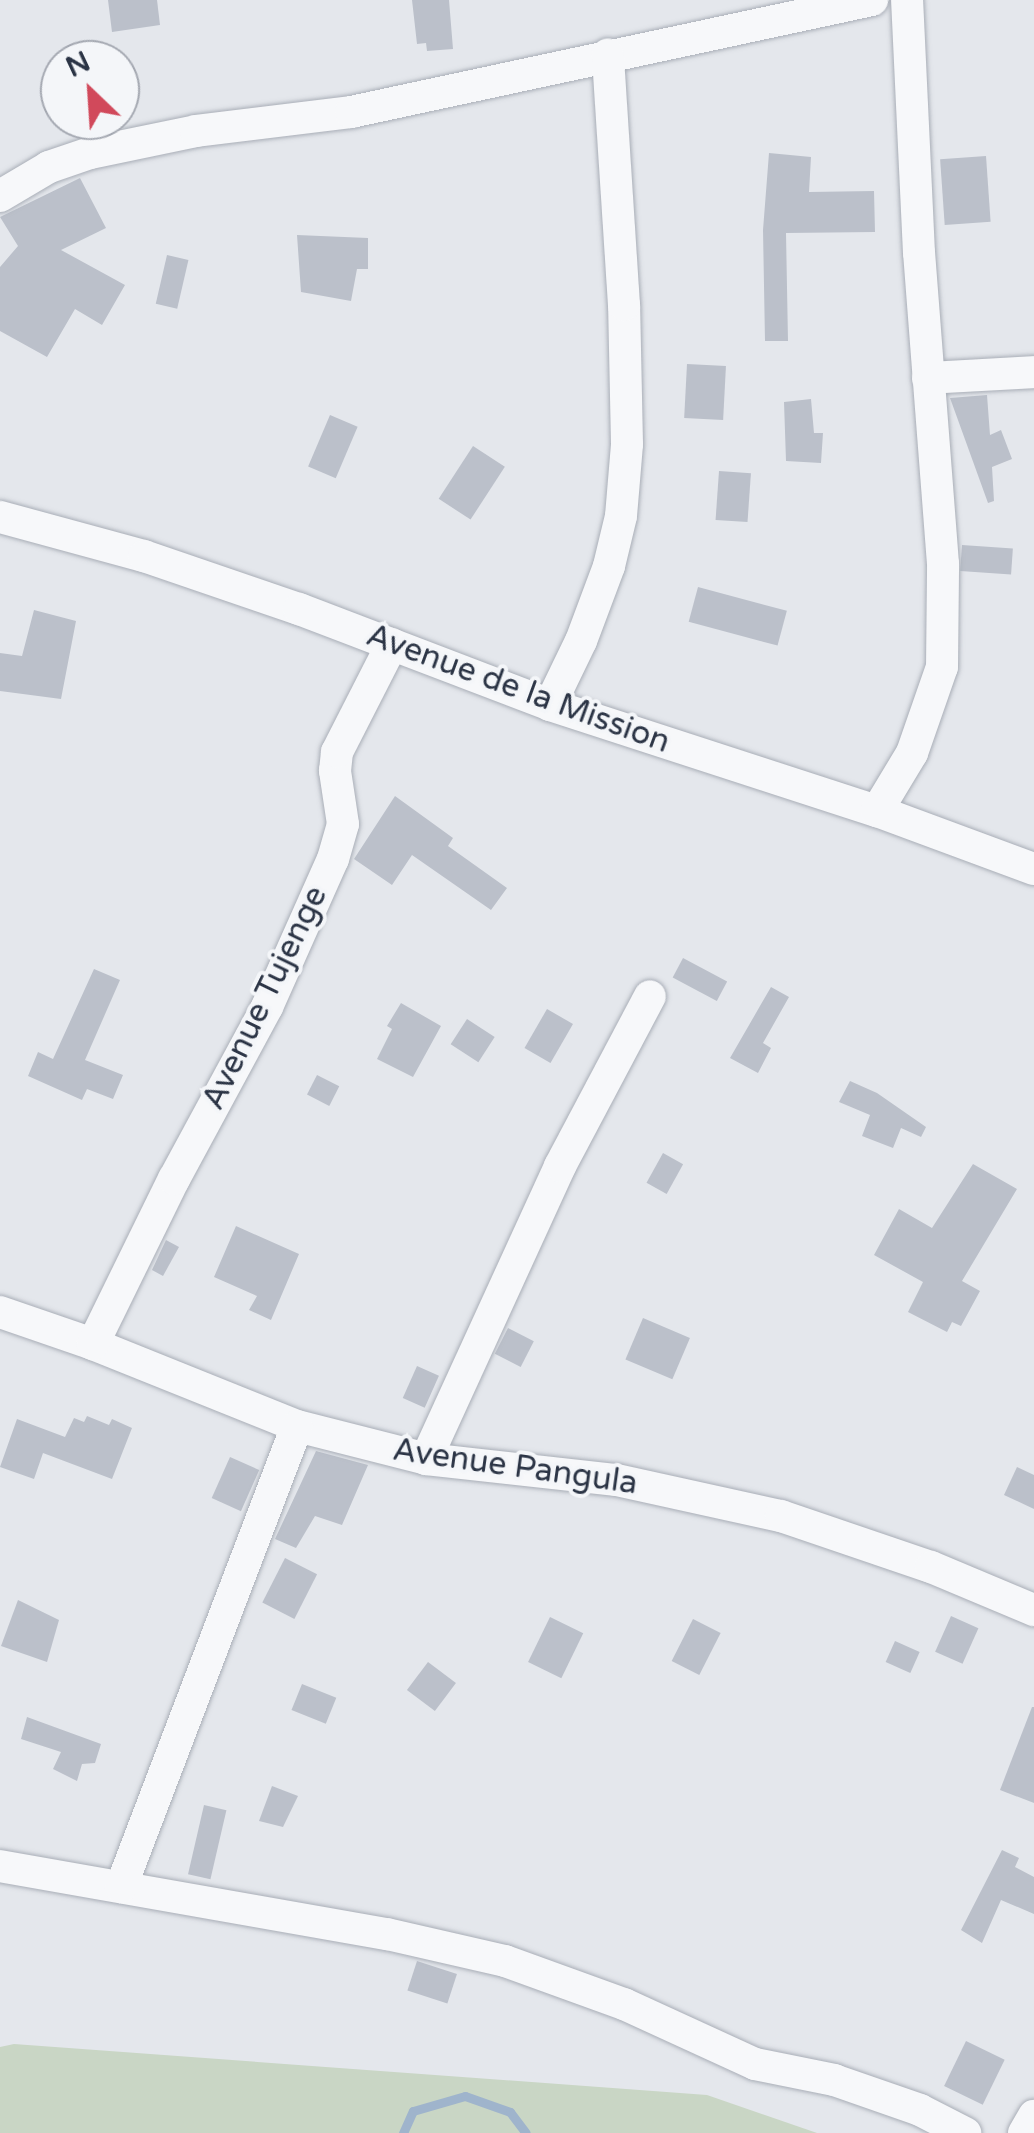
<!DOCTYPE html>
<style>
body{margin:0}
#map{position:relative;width:1034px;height:2133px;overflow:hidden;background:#e4e7ec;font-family:"Varela Round",sans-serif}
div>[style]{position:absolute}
.green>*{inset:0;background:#c9d6c5}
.stream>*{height:9px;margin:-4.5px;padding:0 4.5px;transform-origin:4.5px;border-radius:4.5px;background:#9fb4cc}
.building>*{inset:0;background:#bbc0ca;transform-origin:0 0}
.roads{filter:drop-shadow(0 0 2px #a9aeb7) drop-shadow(0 0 2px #a9aeb7)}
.minor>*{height:32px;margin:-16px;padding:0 16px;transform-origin:16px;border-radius:16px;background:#f7f8fa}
span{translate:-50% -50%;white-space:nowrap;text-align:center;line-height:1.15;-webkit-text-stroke:8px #f4f6f9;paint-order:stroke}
.street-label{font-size:32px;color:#2b3445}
.north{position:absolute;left:40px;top:40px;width:100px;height:100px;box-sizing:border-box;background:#f4f6f9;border:2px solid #a4a8b1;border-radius:50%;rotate:335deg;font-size:28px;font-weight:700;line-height:40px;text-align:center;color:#2b3445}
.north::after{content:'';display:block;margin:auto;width:35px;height:45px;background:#d1495b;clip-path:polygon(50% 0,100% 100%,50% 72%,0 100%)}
</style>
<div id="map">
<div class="green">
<div style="clip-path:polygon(14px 2044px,707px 2095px,817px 2133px,0 2133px,0 2047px)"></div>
</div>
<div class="stream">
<div style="left:403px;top:2133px;width:24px;rotate:-66deg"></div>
<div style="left:413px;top:2111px;width:54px;rotate:-16.1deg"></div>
<div style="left:465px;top:2096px;width:48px;rotate:19.6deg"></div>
<div style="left:510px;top:2112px;width:26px;rotate:53deg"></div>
</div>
<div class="building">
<div style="clip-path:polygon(108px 0,157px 0,160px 25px,112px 32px)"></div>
<div style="clip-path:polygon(412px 0,449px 0,453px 49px,427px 51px,426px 43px,417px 44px)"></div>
<div style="clip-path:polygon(769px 153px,811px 157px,809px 192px,874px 191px,875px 232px,786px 233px,788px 341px,765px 341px,763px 230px)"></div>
<div style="left:986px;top:156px;width:66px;height:46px;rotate:86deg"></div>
<div style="clip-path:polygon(80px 178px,106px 228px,61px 250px,125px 285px,102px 325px,75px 309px,47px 357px,0 331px,0 267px,18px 246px,0 217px)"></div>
<div style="clip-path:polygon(297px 235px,368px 238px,368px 269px,357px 269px,351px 301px,301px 292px)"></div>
<div style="left:167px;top:255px;width:22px;height:50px;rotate:13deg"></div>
<div style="left:687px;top:364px;width:39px;height:54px;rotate:3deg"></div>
<div style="clip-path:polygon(987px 395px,990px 435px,1001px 430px,1012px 459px,992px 467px,994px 501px,988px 503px,950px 398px)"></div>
<div style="clip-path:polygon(811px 399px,814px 433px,823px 433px,821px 463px,786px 461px,784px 402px)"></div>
<div style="left:330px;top:415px;width:30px;height:56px;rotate:23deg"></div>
<div style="left:473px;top:446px;width:38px;height:63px;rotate:33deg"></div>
<div style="left:719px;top:471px;width:32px;height:49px;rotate:4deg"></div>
<div style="left:962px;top:545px;width:51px;height:26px;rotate:4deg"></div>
<div style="left:698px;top:587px;width:92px;height:36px;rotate:15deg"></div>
<div style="clip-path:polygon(34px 610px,76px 621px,61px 699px,0 691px,0 653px,22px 656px)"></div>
<div style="clip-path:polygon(395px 796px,453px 838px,448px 846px,507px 888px,491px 910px,412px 855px,392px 885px,354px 859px)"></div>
<div style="left:683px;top:958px;width:50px;height:22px;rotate:28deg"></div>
<div style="clip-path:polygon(94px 969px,120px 980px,85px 1060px,123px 1075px,113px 1099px,87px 1089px,82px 1100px,28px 1076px,38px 1052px,53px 1059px)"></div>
<div style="clip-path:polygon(771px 987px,789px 997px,763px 1043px,771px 1048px,758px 1073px,730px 1058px)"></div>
<div style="clip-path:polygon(401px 1003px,441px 1026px,413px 1077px,377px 1059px,392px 1029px,387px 1026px)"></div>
<div style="left:547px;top:1009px;width:30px;height:45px;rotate:30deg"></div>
<div style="left:467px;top:1019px;width:33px;height:30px;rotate:33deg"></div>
<div style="left:317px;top:1075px;width:25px;height:22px;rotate:27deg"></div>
<div style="clip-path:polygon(850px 1081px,877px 1093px,926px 1127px,921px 1137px,901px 1128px,893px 1148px,862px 1136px,870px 1115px,839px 1102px)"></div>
<div style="left:663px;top:1153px;width:23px;height:34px;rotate:29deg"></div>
<div style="clip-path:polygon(973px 1164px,1017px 1189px,962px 1281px,980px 1291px,961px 1326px,952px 1322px,947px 1332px,908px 1312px,923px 1282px,874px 1255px,899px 1209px,932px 1228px)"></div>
<div style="clip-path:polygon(236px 1226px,299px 1254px,271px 1320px,249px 1310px,257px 1296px,214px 1277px)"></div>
<div style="clip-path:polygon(166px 1240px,179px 1247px,163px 1276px,152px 1270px)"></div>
<div style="left:643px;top:1318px;width:51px;height:45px;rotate:23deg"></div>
<div style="left:508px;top:1328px;width:29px;height:29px;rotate:27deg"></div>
<div style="left:417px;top:1366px;width:24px;height:35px;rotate:24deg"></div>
<div style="clip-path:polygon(87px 1416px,109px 1425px,112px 1419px,132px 1428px,112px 1479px,43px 1453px,34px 1479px,0 1467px,17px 1419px,65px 1437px,74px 1418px,84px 1422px)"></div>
<div style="clip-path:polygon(316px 1451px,368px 1465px,342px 1525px,315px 1516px,296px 1548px,275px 1539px)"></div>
<div style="left:230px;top:1457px;width:32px;height:45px;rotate:24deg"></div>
<div style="clip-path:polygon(1017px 1467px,1034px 1475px,1034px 1509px,1004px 1495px)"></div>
<div style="left:285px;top:1558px;width:36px;height:50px;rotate:27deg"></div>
<div style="clip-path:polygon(18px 1600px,59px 1620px,47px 1662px,1px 1646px)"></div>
<div style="left:951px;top:1616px;width:30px;height:39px;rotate:24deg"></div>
<div style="left:550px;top:1617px;width:37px;height:50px;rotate:26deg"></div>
<div style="left:693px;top:1619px;width:31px;height:47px;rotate:27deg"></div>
<div style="left:895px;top:1641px;width:27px;height:23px;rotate:24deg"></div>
<div style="left:428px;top:1662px;width:35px;height:35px;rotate:37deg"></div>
<div style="left:302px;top:1684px;width:37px;height:28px;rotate:22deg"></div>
<div style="clip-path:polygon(1032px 1707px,1034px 1707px,1034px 1803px,1000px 1790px)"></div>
<div style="clip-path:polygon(27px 1717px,101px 1744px,95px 1763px,82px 1764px,77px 1781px,53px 1769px,61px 1752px,21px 1739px)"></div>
<div style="clip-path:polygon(272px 1786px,298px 1796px,283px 1827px,259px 1821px)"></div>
<div style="left:204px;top:1805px;width:23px;height:71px;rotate:13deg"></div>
<div style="clip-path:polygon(1002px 1850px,1019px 1858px,1015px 1867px,1034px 1877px,1034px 1914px,1001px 1900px,982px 1943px,961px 1930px)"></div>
<div style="left:417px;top:1961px;width:42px;height:31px;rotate:18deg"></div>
<div style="left:966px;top:2041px;width:43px;height:50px;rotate:26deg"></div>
</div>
<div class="roads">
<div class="minor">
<div style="left:0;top:196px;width:57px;rotate:-30.6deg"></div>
<div style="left:49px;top:167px;width:43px;rotate:-18.9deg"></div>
<div style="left:90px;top:153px;width:108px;rotate:-11.7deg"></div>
<div style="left:196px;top:131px;width:156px;rotate:-7deg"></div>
<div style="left:351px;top:112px;width:533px;rotate:-12.13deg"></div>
<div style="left:928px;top:378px;width:106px;rotate:-3.2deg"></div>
<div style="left:0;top:517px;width:149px;rotate:15.2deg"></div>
<div style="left:144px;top:556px;width:164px;rotate:18.9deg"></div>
<div style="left:299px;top:609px;width:269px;rotate:20.9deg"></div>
<div style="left:550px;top:705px;width:344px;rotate:18deg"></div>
<div style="left:877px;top:811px;width:167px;rotate:20.3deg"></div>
<div style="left:550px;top:705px;width:71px;rotate:-64.2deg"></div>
<div style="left:581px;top:641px;width:80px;rotate:-69.5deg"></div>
<div style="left:609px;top:566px;width:51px;rotate:-76.5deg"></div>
<div style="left:621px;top:516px;width:72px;rotate:-85.2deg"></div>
<div style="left:627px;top:444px;width:139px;rotate:-91.2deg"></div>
<div style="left:624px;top:305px;width:251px;rotate:-93.7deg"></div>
<div style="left:877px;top:811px;width:68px;rotate:-58.9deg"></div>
<div style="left:912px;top:753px;width:91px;rotate:-70.8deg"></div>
<div style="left:942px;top:667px;width:103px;rotate:-89.4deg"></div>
<div style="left:943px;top:564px;width:312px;rotate:-94.4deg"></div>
<div style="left:919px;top:253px;width:253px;rotate:-92.7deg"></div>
<div style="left:0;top:1312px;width:98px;rotate:19deg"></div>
<div style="left:93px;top:1344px;width:220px;rotate:21.9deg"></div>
<div style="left:297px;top:1426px;width:133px;rotate:14.3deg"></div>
<div style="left:426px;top:1459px;width:192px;rotate:6.3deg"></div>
<div style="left:617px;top:1480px;width:168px;rotate:12.4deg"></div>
<div style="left:781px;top:1516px;width:158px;rotate:18.8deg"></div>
<div style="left:931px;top:1567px;width:112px;rotate:22.7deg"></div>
<div style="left:93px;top:1344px;width:184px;rotate:-63.9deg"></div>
<div style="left:174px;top:1179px;width:196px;rotate:-61.6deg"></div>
<div style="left:267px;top:1007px;width:162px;rotate:-66deg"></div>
<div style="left:333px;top:859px;width:36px;rotate:-74deg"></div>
<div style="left:343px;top:824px;width:54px;rotate:-98.6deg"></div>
<div style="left:335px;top:771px;width:19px;rotate:-84deg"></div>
<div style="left:337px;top:752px;width:121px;rotate:-63deg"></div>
<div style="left:426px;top:1459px;width:322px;rotate:-65.4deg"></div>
<div style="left:560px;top:1166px;width:192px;rotate:-62.1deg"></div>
<div style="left:0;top:1866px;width:393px;rotate:10deg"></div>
<div style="left:387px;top:1934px;width:121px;rotate:12.9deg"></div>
<div style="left:505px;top:1961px;width:127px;rotate:19.9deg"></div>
<div style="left:624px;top:2004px;width:144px;rotate:24.6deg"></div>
<div style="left:755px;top:2064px;width:81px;rotate:11.4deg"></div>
<div style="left:834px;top:2080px;width:91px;rotate:19.2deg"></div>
<div style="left:920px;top:2110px;width:51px;rotate:27.1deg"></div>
<div style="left:121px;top:1887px;width:493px;rotate:-69.1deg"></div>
<div style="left:1024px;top:2133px;width:20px;rotate:-60deg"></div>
</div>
</div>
<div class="street-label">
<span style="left:518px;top:689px;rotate:20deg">Avenue de la Mission</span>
<span style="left:265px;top:998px;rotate:-64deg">Avenue Tujenge</span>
<span style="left:515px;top:1467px;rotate:8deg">Avenue Pangula</span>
</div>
<div class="north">N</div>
</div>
